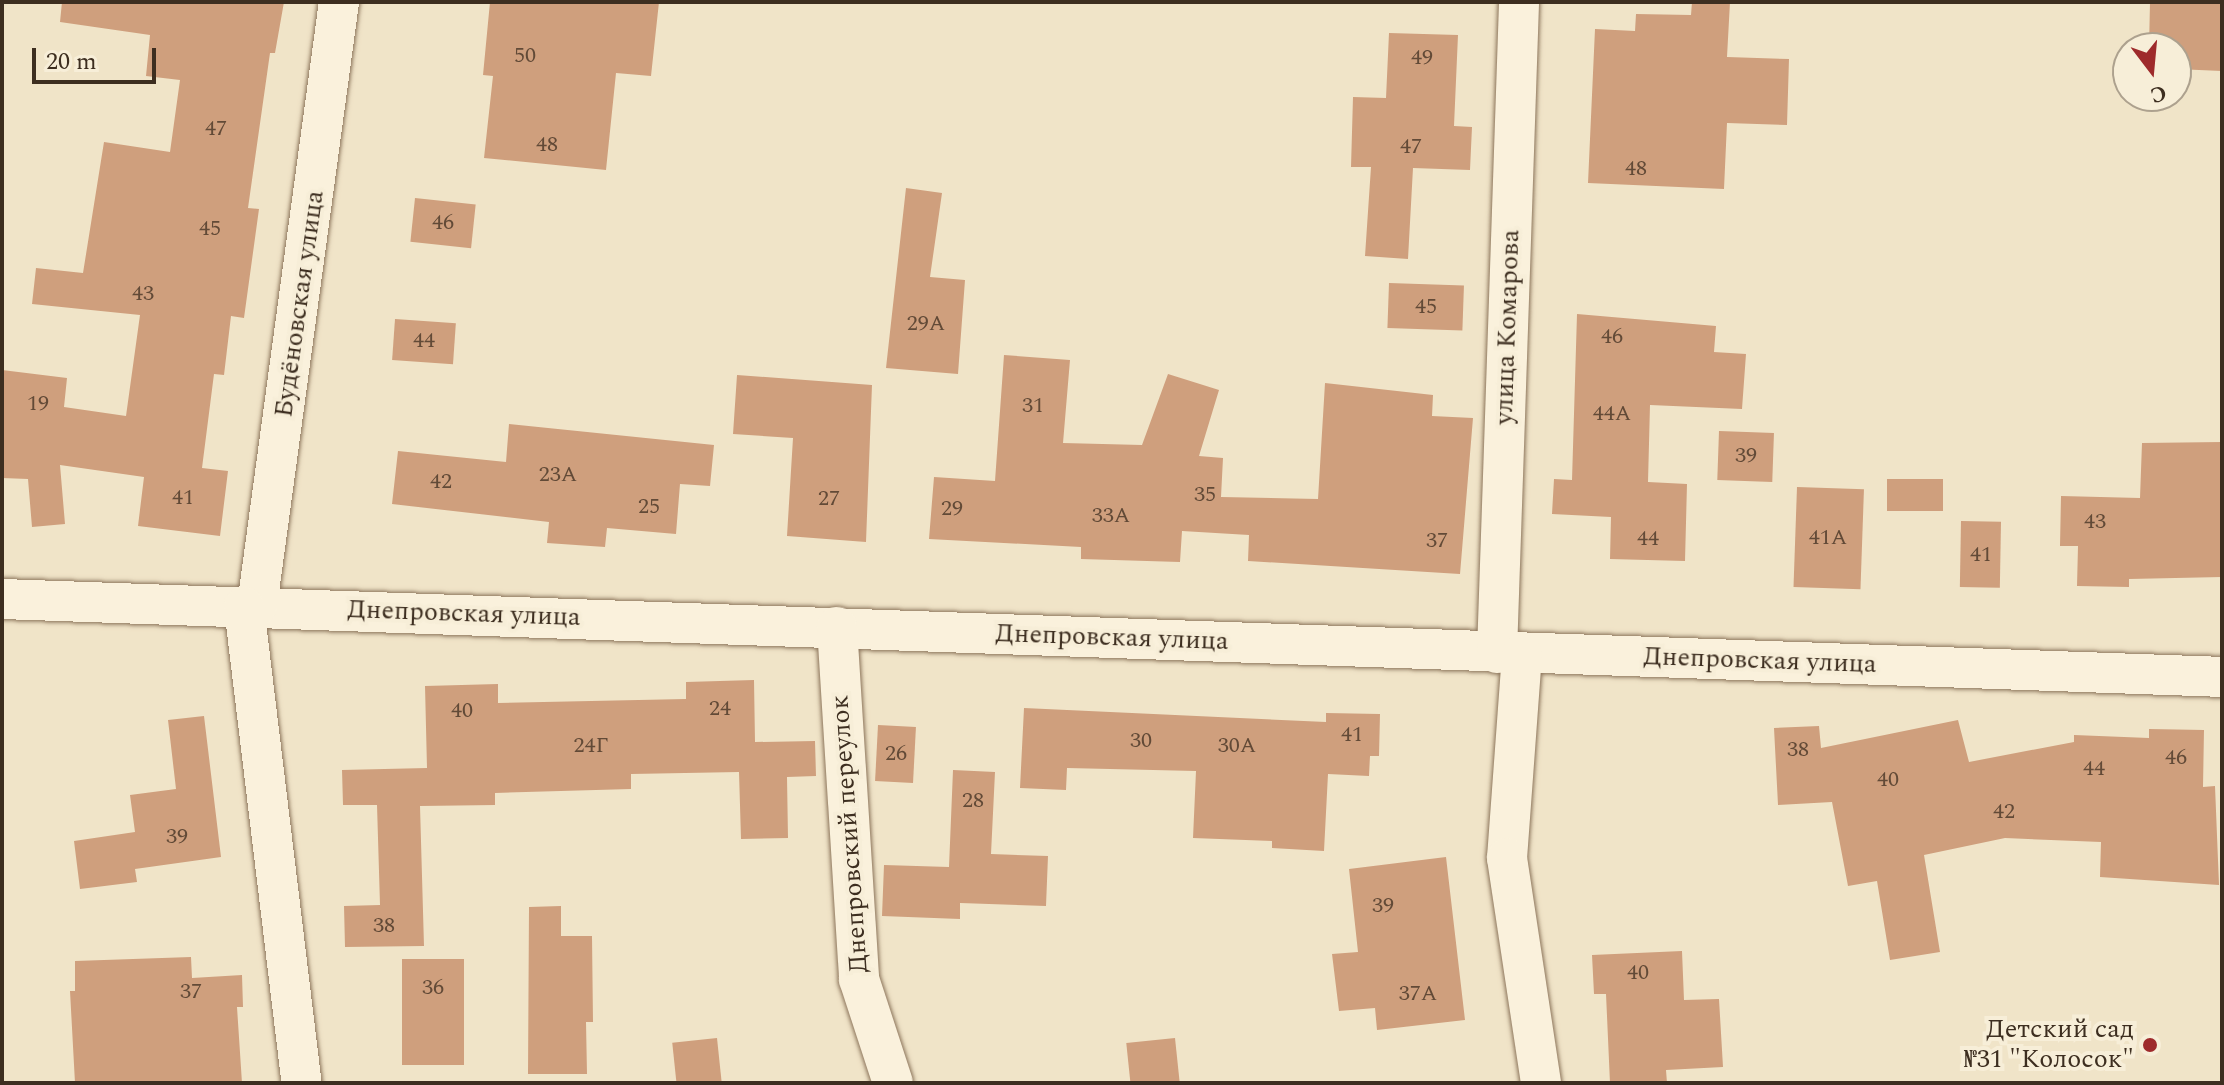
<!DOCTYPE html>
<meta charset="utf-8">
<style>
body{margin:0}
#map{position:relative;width:2224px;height:1085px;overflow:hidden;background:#f0e4c8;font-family:Spectral,serif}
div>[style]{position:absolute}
.building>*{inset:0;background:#cf9f7d;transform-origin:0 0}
.roads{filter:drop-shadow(0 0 2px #8d765c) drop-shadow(0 0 2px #8d765c)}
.minor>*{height:40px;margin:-20px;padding:0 20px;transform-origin:20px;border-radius:20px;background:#faf1dc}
.dots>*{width:22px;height:22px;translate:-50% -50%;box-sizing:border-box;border:4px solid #f7eed8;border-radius:50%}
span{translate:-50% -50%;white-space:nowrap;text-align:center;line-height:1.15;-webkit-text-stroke:8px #f7eed8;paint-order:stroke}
.number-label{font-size:22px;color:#624a37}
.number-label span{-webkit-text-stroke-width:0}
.street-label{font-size:26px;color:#3d2e20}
.poi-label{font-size:26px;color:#3d2e20}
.right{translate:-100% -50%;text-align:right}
.frame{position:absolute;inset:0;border:4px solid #3d2e20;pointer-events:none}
.north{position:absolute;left:2112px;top:32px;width:80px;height:80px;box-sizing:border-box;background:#f7eed8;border:2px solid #ada18e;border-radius:50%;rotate:164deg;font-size:22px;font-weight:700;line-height:32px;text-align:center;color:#3d2e20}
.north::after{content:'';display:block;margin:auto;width:28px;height:36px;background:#9e2a2b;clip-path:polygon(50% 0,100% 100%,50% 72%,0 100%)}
.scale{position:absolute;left:32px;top:48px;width:124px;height:36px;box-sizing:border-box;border:4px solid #3d2e20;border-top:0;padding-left:10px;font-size:24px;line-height:28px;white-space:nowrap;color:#3d2e20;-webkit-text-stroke:6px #f7eed8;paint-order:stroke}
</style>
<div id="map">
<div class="building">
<div style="clip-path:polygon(62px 2px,284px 2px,275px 53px,270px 53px,248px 208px,259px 209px,244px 318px,231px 316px,224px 375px,214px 374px,202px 468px,228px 471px,220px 536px,138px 526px,144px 477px,60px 465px,65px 524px,32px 527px,28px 479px,2px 478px,2px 370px,67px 378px,64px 407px,126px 416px,140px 315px,32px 304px,36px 268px,83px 273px,104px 142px,170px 152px,180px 80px,146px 76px,150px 35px,60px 22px)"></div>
<div style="clip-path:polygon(490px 2px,659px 2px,651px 76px,616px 73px,606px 170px,484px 158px,493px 76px,483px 75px)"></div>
<div style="clip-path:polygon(1692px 2px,1730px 2px,1727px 57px,1789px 59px,1787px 125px,1727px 123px,1724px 189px,1588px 183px,1595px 29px,1635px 31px,1636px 14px,1691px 15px)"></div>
<div style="clip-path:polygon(2150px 2px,2222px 2px,2222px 71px,2176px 69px,2176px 48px,2149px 48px)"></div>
<div style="clip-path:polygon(1389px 33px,1458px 35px,1454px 126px,1472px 127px,1470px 170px,1413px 168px,1408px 259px,1365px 256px,1371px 167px,1351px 167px,1353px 97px,1386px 98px)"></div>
<div style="clip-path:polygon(906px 188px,942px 193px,930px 277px,965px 280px,958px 374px,886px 368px)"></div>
<div style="left:415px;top:198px;width:61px;height:44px;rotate:6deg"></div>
<div style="left:1389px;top:283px;width:75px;height:45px;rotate:2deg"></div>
<div style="clip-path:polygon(1577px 314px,1716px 326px,1714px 352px,1746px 354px,1742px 409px,1650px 405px,1648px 482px,1687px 484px,1685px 561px,1610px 559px,1611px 517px,1552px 514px,1554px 479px,1572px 480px)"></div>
<div style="left:395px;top:319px;width:61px;height:41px;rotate:4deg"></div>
<div style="clip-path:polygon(1004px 355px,1070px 360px,1063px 443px,1142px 445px,1168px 374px,1219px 390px,1199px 456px,1223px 458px,1221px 497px,1318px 499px,1325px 383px,1433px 395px,1432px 416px,1473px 418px,1460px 574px,1248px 561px,1249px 535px,1182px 531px,1180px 562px,1081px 559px,1081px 547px,929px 539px,934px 477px,995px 481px)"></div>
<div style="clip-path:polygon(737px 375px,872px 385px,866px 542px,787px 536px,793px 438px,733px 434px)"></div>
<div style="clip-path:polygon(509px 424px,714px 445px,710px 486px,680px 484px,676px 534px,607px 528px,605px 547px,547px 543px,549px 522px,392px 504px,398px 451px,506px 462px)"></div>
<div style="left:1719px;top:431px;width:55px;height:49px;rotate:2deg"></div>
<div style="clip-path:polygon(2222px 442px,2222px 577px,2129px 579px,2129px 587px,2077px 586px,2078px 546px,2060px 546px,2061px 496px,2140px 498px,2142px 443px)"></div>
<div style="left:1887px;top:479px;width:56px;height:32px"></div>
<div style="left:1797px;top:487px;width:67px;height:100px;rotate:2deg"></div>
<div style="left:1961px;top:521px;width:40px;height:66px;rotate:1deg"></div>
<div style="clip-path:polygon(754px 680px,755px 742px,815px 741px,816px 776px,787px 777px,788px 838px,741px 839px,739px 772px,631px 774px,631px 789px,495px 793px,495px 805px,420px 806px,424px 946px,345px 947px,344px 906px,380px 905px,377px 805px,343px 805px,342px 770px,427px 768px,425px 686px,498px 684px,498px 703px,686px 699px,686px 682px)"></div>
<div style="clip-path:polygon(1024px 708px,1326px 722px,1326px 713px,1380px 714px,1379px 756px,1370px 756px,1369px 776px,1328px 774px,1324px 851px,1272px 848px,1272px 841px,1193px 838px,1196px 771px,1067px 768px,1066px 790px,1020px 788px)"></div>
<div style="clip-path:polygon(204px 716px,221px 857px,135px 869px,137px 882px,80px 889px,74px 841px,135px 832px,130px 795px,176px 789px,168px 720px)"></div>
<div style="clip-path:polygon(1958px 720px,1969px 762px,2074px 742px,2074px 735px,2149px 738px,2149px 729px,2204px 730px,2203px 787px,2215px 786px,2219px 885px,2100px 877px,2101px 842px,2005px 838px,1924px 855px,1940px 952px,1890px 960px,1877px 881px,1848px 886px,1832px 802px,1778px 805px,1774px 728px,1819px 726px,1821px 748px)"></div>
<div style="left:878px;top:725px;width:38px;height:56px;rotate:3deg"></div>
<div style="clip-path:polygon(953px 770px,995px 772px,991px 854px,1048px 856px,1046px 906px,960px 903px,960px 919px,882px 916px,884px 865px,949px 867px)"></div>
<div style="clip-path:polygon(1446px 857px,1465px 1020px,1377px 1030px,1375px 1008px,1339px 1011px,1332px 954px,1358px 952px,1349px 869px)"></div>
<div style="clip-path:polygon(561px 906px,561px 936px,592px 936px,593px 1022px,586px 1022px,587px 1074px,528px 1074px,529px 907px)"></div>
<div style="clip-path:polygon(1682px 951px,1684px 1000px,1719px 999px,1723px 1067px,1666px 1070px,1667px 1083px,1610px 1083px,1606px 994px,1594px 994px,1592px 955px)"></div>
<div style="clip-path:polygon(191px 957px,192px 978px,242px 975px,243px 1007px,237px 1007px,242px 1083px,75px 1083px,70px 991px,75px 991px,75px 961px)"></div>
<div style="left:464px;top:959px;width:106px;height:62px;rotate:90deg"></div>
<div style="left:717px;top:1038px;width:45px;height:45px;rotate:84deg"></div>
<div style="left:1175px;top:1038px;width:45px;height:49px;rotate:84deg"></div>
</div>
<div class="roads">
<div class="minor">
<div style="left:2px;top:599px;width:2221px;rotate:2.01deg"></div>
<div style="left:257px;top:606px;width:610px;rotate:-82.27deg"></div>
<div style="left:244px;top:607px;width:480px;rotate:83.1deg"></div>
<div style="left:837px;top:627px;width:353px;rotate:86.4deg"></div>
<div style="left:859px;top:979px;width:109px;rotate:71.9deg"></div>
<div style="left:1497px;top:653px;width:651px;rotate:-88.06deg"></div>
<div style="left:1522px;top:654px;width:205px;rotate:94.2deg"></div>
<div style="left:1507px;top:858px;width:228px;rotate:81.4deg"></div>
</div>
</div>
<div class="dots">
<div style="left:2150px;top:1045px;background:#9e2a2b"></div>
</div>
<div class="number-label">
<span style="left:525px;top:56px">50</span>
<span style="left:1422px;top:58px">49</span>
<span style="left:216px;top:129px">47</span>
<span style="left:547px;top:145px">48</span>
<span style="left:1411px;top:147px">47</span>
<span style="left:1636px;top:169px">48</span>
<span style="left:443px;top:223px">46</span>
<span style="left:210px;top:229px">45</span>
<span style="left:143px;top:294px">43</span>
<span style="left:1426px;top:307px">45</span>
<span style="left:926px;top:324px">29А</span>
<span style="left:1612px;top:337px">46</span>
<span style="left:424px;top:341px">44</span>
<span style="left:38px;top:404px">19</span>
<span style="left:1033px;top:406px">31</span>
<span style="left:1612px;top:414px">44А</span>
<span style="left:1746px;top:456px">39</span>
<span style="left:558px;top:475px">23А</span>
<span style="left:441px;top:482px">42</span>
<span style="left:1205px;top:495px">35</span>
<span style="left:183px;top:498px">41</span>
<span style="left:829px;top:499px">27</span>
<span style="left:649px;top:507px">25</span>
<span style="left:952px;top:509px">29</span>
<span style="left:1111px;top:516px">33А</span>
<span style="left:2095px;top:522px">43</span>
<span style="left:1828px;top:538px">41А</span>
<span style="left:1648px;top:539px">44</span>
<span style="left:1437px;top:541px">37</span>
<span style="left:1981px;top:555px">41</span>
<span style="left:720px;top:709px">24</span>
<span style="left:462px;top:711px">40</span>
<span style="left:1352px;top:735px">41</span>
<span style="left:1141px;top:741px">30</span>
<span style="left:591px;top:746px">24Г</span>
<span style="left:1237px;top:746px">30А</span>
<span style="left:1798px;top:750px">38</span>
<span style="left:896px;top:754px">26</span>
<span style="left:2176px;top:758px">46</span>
<span style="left:2094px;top:769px">44</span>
<span style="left:1888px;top:780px">40</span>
<span style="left:973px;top:801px">28</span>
<span style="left:2004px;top:812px">42</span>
<span style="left:177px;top:837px">39</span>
<span style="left:1383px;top:906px">39</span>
<span style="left:384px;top:926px">38</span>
<span style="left:1638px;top:973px">40</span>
<span style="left:433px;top:988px">36</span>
<span style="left:191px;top:992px">37</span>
<span style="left:1418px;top:994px">37А</span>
</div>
<div class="street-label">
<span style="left:300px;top:304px;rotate:-82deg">Будёновская улица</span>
<span style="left:1508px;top:327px;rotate:-88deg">улица Комарова</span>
<span style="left:464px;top:614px;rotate:2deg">Днепровская улица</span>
<span style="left:1112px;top:638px;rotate:2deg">Днепровская улица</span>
<span style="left:1760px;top:661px;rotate:2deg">Днепровская улица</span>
<span style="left:850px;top:834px;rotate:-94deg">Днепровский переулок</span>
</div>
<div class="poi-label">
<span class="right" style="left:2134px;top:1045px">Детский сад<br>№31 "Колосок"</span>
</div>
<div class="frame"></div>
<div class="north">С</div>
<div class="scale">20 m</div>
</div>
